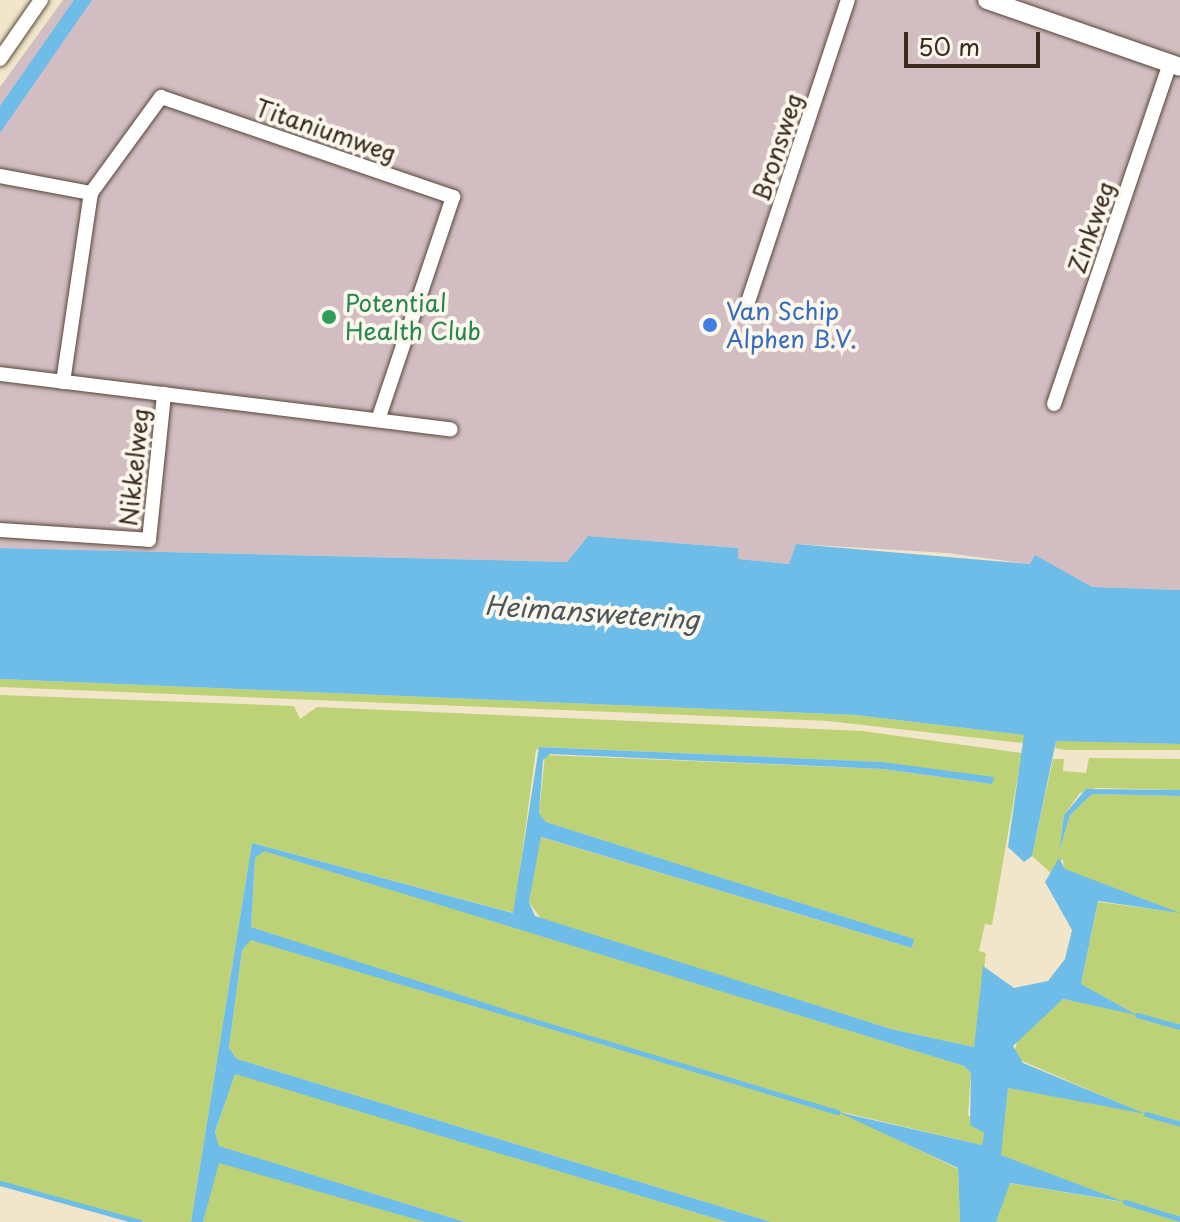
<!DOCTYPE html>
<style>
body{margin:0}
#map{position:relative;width:1180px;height:1222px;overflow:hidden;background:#f1e6ca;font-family:"Playpen Sans",sans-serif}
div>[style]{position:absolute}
.industrial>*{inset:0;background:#d2bec2}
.green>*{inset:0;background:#bdd276}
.water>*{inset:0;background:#6dbde8}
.stream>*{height:5px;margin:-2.5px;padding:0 2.5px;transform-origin:2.5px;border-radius:2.5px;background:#6dbde8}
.roads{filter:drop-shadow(0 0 2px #564638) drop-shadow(0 0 2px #564638)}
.minor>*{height:14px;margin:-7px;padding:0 7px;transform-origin:7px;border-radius:7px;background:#fff}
.tertiary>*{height:18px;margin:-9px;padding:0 9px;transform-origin:9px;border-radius:9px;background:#fff}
.dots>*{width:22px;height:22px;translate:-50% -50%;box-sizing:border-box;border:4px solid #fbf7ec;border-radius:50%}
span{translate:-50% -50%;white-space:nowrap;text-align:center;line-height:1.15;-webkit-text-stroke:8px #fbf7ec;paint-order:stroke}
.street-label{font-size:24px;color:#3b2a1e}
.leisure-label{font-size:24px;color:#27864d}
.left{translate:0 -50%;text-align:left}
.shop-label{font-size:24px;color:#366cbe}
.water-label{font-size:26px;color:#4a565b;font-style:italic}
.scale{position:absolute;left:904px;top:32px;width:136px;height:36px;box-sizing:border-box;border:4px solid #3b2a1e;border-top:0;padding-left:10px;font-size:24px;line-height:28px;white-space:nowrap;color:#3b2a1e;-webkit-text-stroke:6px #fbf7ec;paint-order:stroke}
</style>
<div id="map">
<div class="industrial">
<div style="clip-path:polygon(63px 0,1180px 0,1180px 590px,1091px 587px,1030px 564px,947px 553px,796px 544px,790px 564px,738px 559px,738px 548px,588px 536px,567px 562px,0 548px,0 87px)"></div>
</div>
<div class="green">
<div style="clip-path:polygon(0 679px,855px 715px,1025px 735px,1023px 743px,828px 721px,0 687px)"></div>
<div style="clip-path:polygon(0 695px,294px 706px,300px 719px,317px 707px,862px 731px,1022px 753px,992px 925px,985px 924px,979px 951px,986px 953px,974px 1047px,891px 1029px,541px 919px,529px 902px,540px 837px,912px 948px,913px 939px,546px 822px,539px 813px,545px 755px,883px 769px,992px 784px,882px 762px,543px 747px,536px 750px,514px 913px,252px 843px,191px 1222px,145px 1222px,0 1186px)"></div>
<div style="clip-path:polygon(1056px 740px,1180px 744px,1180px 750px,1066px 750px,1055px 748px)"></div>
<div style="clip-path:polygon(1089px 758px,1180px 759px,1180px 790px,1096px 788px,1080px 793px,1064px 815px,1059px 852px,1070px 815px,1092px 794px,1180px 796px,1180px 1222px,996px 1222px,1009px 1183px,1123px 1202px,1000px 1155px,1008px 1088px,1140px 1112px,1013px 1057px,1019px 1035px,1063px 999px,1133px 1013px,1081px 984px,1098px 902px,1175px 912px,1064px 869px,1063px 859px,1052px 874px,1032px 856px,1053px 759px,1064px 759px,1063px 771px,1086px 773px)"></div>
<div style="clip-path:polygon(264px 850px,964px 1066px,971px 1073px,968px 1115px,984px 1133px,982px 1145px,842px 1112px,958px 1169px,960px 1222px,771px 1222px,237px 1059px,229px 1048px,242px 950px,251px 939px,507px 1015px,251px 927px,255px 857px)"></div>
<div style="clip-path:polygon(235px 1073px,727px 1222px,465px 1222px,218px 1146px,215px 1133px)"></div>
<div style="clip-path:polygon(218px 1163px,233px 1164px,425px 1222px,203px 1222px)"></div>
</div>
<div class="water">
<div style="clip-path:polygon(74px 0,92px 0,0 133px,0 106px)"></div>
<div style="clip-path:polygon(588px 536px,738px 548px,738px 559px,789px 564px,796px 544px,1030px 564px,1035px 555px,1092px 587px,1180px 590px,1180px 744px,1056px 741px,1032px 856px,1024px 862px,1008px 847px,1024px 735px,855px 715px,0 679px,0 548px,567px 562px)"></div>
<div style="clip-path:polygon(539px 747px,882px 762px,994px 777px,992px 784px,883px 769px,550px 754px,543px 760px,539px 813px,546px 822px,914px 939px,912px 948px,541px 837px,529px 902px,535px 916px,891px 1029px,974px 1047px,983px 966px,1014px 988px,1048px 981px,1065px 959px,1072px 930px,1045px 882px,1059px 858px,1065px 869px,1180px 913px,1098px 901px,1081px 984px,1137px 1015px,1063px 999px,1013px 1046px,1023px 1063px,1146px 1114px,1008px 1088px,1001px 1155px,1125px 1202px,1010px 1183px,996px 1222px,960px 1222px,958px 1168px,838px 1112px,982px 1145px,984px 1133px,970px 1125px,971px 1073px,964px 1066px,264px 851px,255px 858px,251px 927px,507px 1010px,507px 1016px,251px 940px,242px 950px,229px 1048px,237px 1059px,771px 1222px,727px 1222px,235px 1074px,215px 1132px,219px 1146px,465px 1222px,425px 1222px,219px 1163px,203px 1222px,191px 1222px,252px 843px,513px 913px)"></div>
<div style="clip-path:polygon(1086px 789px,1180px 790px,1180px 796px,1092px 794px,1070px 815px,1059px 852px,1064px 815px)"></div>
</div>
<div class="stream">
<div style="left:507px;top:1013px;width:345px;rotate:16.7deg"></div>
<div style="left:1137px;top:1015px;width:45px;rotate:15.6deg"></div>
<div style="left:1146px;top:1114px;width:35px;rotate:16deg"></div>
<div style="left:0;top:1183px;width:145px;rotate:15.6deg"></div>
<div style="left:1125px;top:1202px;width:58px;rotate:17.2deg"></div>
</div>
<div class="roads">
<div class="minor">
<div style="left:0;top:59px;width:72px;rotate:-55.2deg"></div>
<div style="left:0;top:176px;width:93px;rotate:10.6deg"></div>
<div style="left:91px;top:193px;width:119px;rotate:-53.9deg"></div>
<div style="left:161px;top:97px;width:309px;rotate:18.9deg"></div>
<div style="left:453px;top:197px;width:235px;rotate:108.6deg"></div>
<div style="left:746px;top:308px;width:324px;rotate:-71.7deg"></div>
<div style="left:0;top:374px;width:454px;rotate:7deg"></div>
<div style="left:63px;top:382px;width:191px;rotate:-81.6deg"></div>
<div style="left:1054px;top:404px;width:359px;rotate:-71.2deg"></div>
<div style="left:0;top:530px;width:149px;rotate:3.8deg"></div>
<div style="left:149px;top:540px;width:147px;rotate:-84.1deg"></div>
</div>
<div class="tertiary">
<div style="left:987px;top:0;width:204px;rotate:19.1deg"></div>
</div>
</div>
<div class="dots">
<div style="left:329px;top:317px;background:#2e9e5b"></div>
<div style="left:710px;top:325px;background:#3f7fe0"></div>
</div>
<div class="street-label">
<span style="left:326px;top:130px;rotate:19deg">Titaniumweg</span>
<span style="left:777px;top:147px;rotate:-72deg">Bronsweg</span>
<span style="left:1091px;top:227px;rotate:-71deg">Zinkweg</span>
<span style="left:134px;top:467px;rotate:-84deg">Nikkelweg</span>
</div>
<div class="leisure-label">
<span class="left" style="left:345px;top:317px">Potential<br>Health Club</span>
</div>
<div class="shop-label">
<span class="left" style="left:726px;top:325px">Van Schip<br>Alphen B.V.</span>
</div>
<div class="water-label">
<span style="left:592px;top:612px;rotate:4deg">Heimanswetering</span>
</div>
<div class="scale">50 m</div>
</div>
